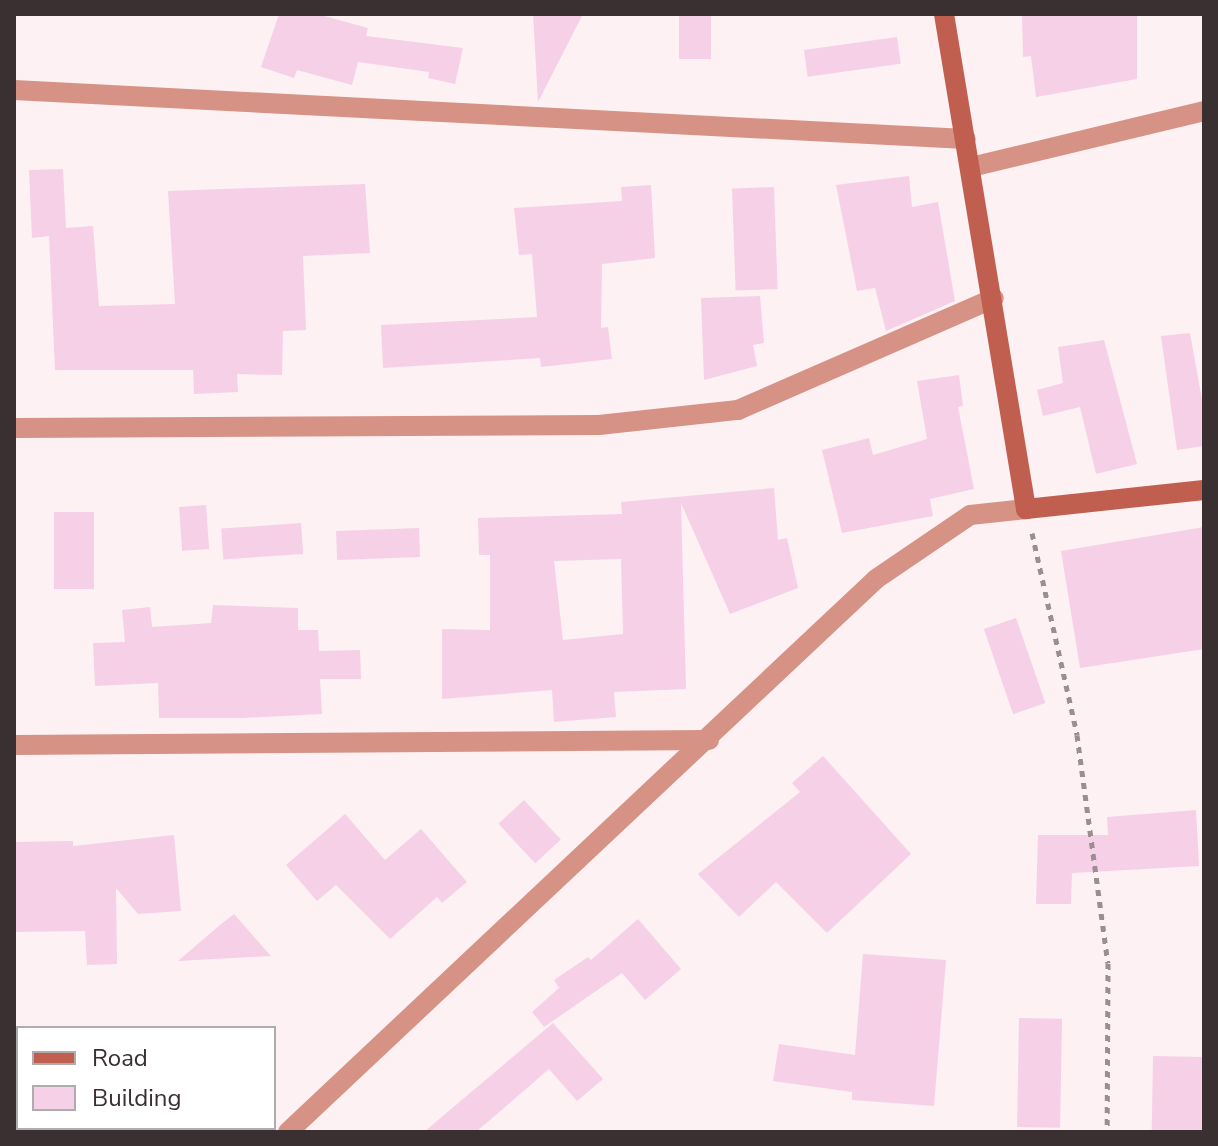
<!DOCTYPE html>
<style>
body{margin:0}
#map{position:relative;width:1218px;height:1146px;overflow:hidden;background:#fdf1f3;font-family:"Nunito Sans",sans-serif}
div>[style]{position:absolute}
.building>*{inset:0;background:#f6d0e7;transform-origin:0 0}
.path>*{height:5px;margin-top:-2.5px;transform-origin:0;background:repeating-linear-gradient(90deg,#9a8e90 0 6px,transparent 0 12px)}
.street>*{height:20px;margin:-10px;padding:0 10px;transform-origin:10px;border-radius:10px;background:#d69285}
.secondary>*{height:20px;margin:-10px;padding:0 10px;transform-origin:10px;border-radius:10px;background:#c05f4f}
span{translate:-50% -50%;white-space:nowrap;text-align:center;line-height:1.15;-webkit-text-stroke:7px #fff;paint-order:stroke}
.frame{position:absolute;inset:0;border:16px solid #3a2f31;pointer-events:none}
.legend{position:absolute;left:16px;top:1026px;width:260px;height:104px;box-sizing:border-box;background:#fff;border:2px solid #b0acad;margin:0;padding:10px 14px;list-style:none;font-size:24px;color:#3a2f31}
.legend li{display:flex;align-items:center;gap:16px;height:40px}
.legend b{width:40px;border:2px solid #b0acad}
</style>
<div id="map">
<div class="building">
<div style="clip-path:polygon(279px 14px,317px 14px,368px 28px,366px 36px,463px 48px,455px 84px,428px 78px,429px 72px,358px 62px,352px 85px,297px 70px,294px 78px,261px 67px)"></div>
<div style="clip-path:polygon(533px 14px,583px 14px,538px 102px)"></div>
<div style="left:679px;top:14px;width:32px;height:45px"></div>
<div style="clip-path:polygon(1022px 14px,1137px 14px,1137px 79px,1036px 97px,1031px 56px,1023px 57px)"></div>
<div style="left:897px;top:37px;width:27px;height:94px;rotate:82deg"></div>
<div style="clip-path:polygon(63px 169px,66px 228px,93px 226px,99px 306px,175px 304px,168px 191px,365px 184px,370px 253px,303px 256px,306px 330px,283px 331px,282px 375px,237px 374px,238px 392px,194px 394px,193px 370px,55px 370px,49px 236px,32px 238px,29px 170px)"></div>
<div style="clip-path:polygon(909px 176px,912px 207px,938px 202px,955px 301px,886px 331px,875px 288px,857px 291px,836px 185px)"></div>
<div style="clip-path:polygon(651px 185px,655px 258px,602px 264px,601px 328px,608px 327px,612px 359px,541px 367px,540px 358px,383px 368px,381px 325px,537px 317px,532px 254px,519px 255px,514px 208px,622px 201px,621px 187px)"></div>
<div style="left:774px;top:187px;width:102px;height:42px;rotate:88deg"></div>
<div style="clip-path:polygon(760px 296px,764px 343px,753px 345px,757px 366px,704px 380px,701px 298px)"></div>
<div style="clip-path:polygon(1190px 333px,1204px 411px,1204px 446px,1177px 450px,1161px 336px)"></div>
<div style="clip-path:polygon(1104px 340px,1137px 464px,1096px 474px,1080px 407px,1043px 416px,1037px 390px,1063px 383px,1058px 347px)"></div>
<div style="clip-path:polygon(959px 375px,963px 406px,958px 407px,974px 489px,930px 499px,933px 516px,842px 533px,822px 450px,869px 438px,873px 455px,927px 439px,917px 381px)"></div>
<div style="clip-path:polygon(evenodd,774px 488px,778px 540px,787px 538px,798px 588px,730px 614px,681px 503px,686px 689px,614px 692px,616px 717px,554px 722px,552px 690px,442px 699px,442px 629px,490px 630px,490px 555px,479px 555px,478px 518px,622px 514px,621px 502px,774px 488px,621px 559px,623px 634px,563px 640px,554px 561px,621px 559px)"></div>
<div style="left:206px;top:505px;width:44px;height:27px;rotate:86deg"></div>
<div style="left:54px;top:512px;width:40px;height:77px"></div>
<div style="left:301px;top:523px;width:31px;height:80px;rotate:86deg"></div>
<div style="clip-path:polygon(1204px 527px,1204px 649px,1080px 668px,1061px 551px)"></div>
<div style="left:419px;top:528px;width:29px;height:83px;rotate:88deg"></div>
<div style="clip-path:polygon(213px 605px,298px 608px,298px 630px,318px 630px,319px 651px,360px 650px,361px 679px,320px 679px,322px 714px,242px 718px,159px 718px,158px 683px,95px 686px,93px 643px,125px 642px,122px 610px,150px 607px,152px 627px,211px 623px)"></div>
<div style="left:1016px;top:618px;width:90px;height:34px;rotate:71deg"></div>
<div style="clip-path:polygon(823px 756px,911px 854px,827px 933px,776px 882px,739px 917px,698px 874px,800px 792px,792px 783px)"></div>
<div style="left:524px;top:800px;width:54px;height:35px;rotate:47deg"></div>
<div style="clip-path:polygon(1196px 810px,1199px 866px,1072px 873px,1071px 904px,1036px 904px,1038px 835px,1108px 835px,1107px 817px)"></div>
<div style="clip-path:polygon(345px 814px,385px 860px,421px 829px,467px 882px,442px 903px,437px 897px,390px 939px,336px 885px,317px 901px,286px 865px)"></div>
<div style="clip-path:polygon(174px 835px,181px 911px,138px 914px,116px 888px,117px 964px,87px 965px,85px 931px,14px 932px,14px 842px,73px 841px,73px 846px)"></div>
<div style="clip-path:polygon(234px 914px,271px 956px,178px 961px,220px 925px)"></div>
<div style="clip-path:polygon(638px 919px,681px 969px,645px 1000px,622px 973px,544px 1027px,532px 1012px,559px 988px,554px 980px,588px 957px,591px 960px)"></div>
<div style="clip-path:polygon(863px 954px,946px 960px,934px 1106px,852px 1100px,852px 1092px,773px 1081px,779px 1044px,855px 1055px)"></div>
<div style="left:1019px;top:1018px;width:43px;height:109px;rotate:1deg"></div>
<div style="clip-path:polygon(553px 1023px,603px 1079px,577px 1101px,549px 1069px,476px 1132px,424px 1132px)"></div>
<div style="left:1153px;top:1056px;width:51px;height:76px;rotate:1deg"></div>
</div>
<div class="path">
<div style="left:1032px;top:533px;width:207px;rotate:77.4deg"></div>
<div style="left:1077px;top:735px;width:230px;rotate:82.3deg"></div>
<div style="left:1108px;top:963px;width:169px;rotate:90.3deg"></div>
</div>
<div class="street">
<div style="left:14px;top:90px;width:953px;rotate:2.95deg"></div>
<div style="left:971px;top:167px;width:240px;rotate:-13.5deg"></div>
<div style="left:14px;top:428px;width:585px;rotate:-0.29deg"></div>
<div style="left:599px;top:425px;width:140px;rotate:-6.2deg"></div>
<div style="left:738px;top:410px;width:279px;rotate:-23.6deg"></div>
<div style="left:14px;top:745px;width:695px;rotate:-0.41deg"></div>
<div style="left:288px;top:1132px;width:807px;rotate:-43.24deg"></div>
<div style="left:876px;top:579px;width:114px;rotate:-34.2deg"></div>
<div style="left:970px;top:515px;width:56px;rotate:-6.1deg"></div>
</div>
<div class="secondary">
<div style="left:944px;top:14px;width:502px;rotate:80.59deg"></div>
<div style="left:1026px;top:509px;width:179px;rotate:-6.1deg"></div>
</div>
<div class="frame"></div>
<ul class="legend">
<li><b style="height:10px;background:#c05f4f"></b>Road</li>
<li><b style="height:22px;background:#f6d0e7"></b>Building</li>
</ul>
</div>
